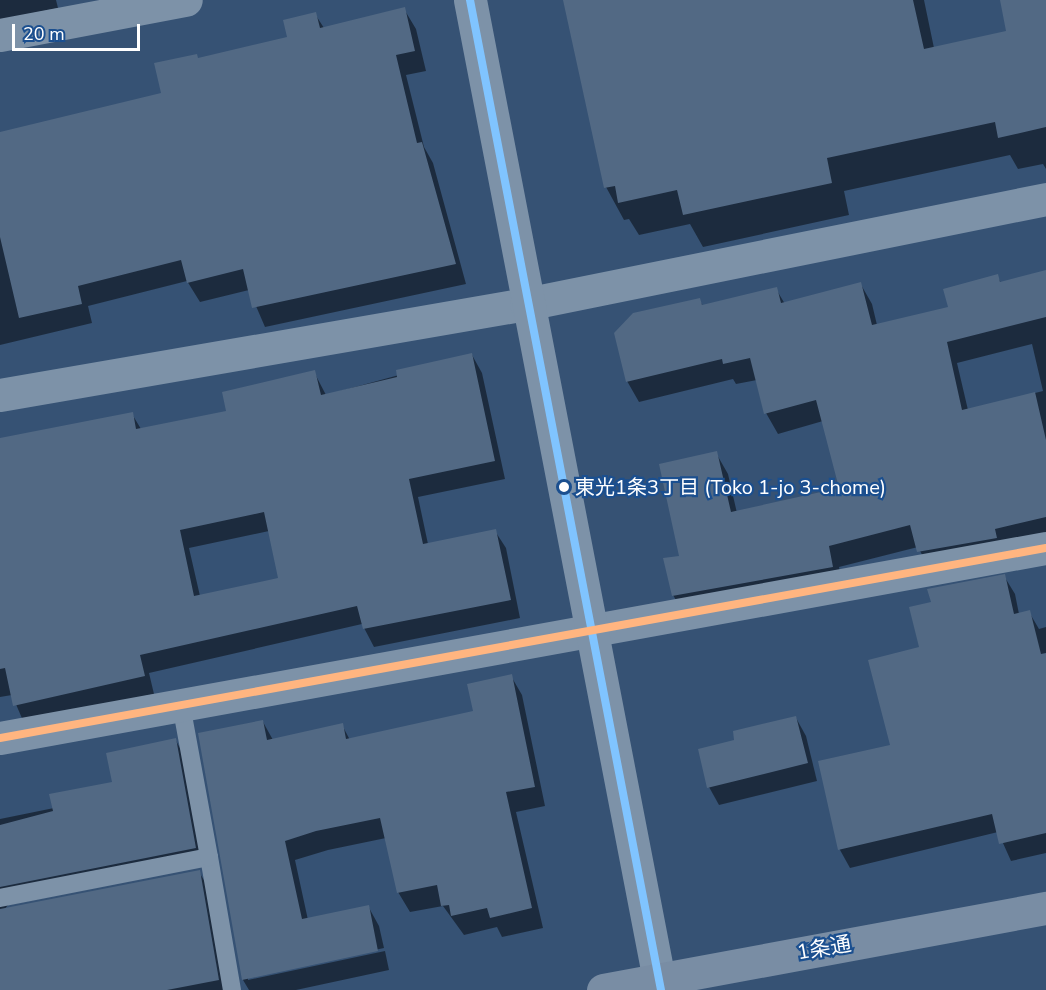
<!DOCTYPE html>
<meta charset="utf-8">
<style>
body{margin:0}
#map{position:relative;width:1046px;height:990px;overflow:hidden;background:#365274;font-family:"Nunito Sans","Noto Sans JP",sans-serif}
div>[style]{position:absolute}
.shadow>*{inset:0;background:#0007}
.building>*{inset:0;background:#526984}
.service>*{height:18px;margin:-9px;padding:0 9px;transform-origin:9px;border-radius:9px;background:#7d92a8}
.minor>*{height:33px;margin:-16.5px;padding:0 16.5px;transform-origin:16.5px;border-radius:16.5px;background:#7d92a8}
.tertiary>*{height:33px;margin:-16.5px;padding:0 16.5px;transform-origin:16.5px;border-radius:16.5px;background:#7d92a8}
.secondary>*{height:33px;margin:-16.5px;padding:0 16.5px;transform-origin:16.5px;border-radius:16.5px;background:#798da4}
.bus-1>*{height:8px;margin:-4px;padding:0 4px;transform-origin:4px;border-radius:4px;background:#80c4ff}
.bus-2>*{height:8px;margin:-4px;padding:0 4px;transform-origin:4px;border-radius:4px;background:#ffb580}
.dots>*{width:16px;height:16px;translate:-50% -50%;box-sizing:border-box;border:3px solid #1b4f8f;border-radius:50%}
span{translate:-50% -50%;white-space:nowrap;text-align:center;line-height:1.15;-webkit-text-stroke:4.5px #1b4f8f;paint-order:stroke}
.bus-label{font-size:20px;color:#fff}
.left{translate:0 -50%;text-align:left}
.street-label{font-size:21px;color:#fff}
.scale{position:absolute;left:12px;top:24px;width:128px;height:27px;box-sizing:border-box;border:3px solid #fff;border-top:0;padding-left:8px;font-size:18px;line-height:21px;white-space:nowrap;color:#fff;-webkit-text-stroke:4px #1b4f8f;paint-order:stroke}
</style>
<div id="map">
<div class="shadow">
<div style="clip-path:polygon(0 0,56px 0,58px 8px,0 20px)"></div>
<div style="clip-path:polygon(565px 0,924px 0,934px 48px,1008px 32px,1001px 0,1046px 0,1046px 169px,1043px 164px,1018px 169px,1010px 155px,844px 191px,849px 215px,703px 247px,690px 224px,639px 235px,629px 219px,624px 220px,606px 187px)"></div>
<div style="clip-path:polygon(404px 9px,416px 29px,426px 71px,406px 75px,424px 147px,433px 163px,466px 284px,265px 327px,249px 290px,200px 302px,187px 281px,88px 306px,92px 323px,0 345px,0 144px,163px 94px,198px 59px,289px 38px,315px 14px,324px 28px)"></div>
<div style="clip-path:polygon(evenodd,1046px 271px,1046px 540px,931px 572px,918px 547px,839px 567px,844px 588px,685px 616px,673px 595px,681px 557px,716px 453px,728px 474px,737px 513px,840px 489px,823px 421px,778px 434px,766px 413px,757px 380px,736px 384px,733px 379px,639px 402px,627px 381px,699px 300px,703px 306px,776px 289px,785px 304px,860px 283px,872px 304px,877px 325px,950px 309px,997px 276px,1001px 283px,1046px 271px,1032px 344px,1043px 391px,968px 410px,957px 363px,1032px 344px)"></div>
<div style="clip-path:polygon(evenodd,472px 355px,482px 373px,505px 479px,418px 497px,428px 544px,495px 531px,506px 548px,520px 618px,374px 647px,362px 624px,149px 673px,154px 694px,24px 723px,12px 695px,0 697px,0 440px,132px 414px,141px 429px,228px 412px,314px 372px,326px 395px,472px 355px,269px 531px,280px 579px,200px 596px,189px 548px,269px 531px)"></div>
<div style="clip-path:polygon(1004px 576px,1015px 594px,1019px 614px,1029px 612px,1039px 629px,1046px 627px,1046px 853px,1011px 861px,998px 832px,850px 868px,840px 850px,820px 763px,892px 746px,933px 603px)"></div>
<div style="clip-path:polygon(511px 676px,522px 695px,545px 806px,516px 812px,543px 928px,502px 937px,497px 927px,464px 935px,443px 906px,410px 912px,398px 892px,386px 838px,328px 850px,295px 860px,308px 920px,368px 906px,379px 926px,384px 948px,248px 977px,248px 980px,385px 951px,389px 970px,296px 990px,249px 990px,243px 980px,263px 722px,273px 740px,342px 725px,350px 740px,475px 712px)"></div>
<div style="clip-path:polygon(796px 718px,806px 736px,817px 781px,719px 805px,709px 787px,736px 741px)"></div>
<div style="clip-path:polygon(175px 739px,185px 757px,205px 866px,8px 905px,4px 910px,199px 872px,210px 890px,227px 990px,0 990px,0 819px,54px 808px,114px 783px)"></div>
</div>
<div class="building">
<div style="clip-path:polygon(563px 0,913px 0,924px 49px,1006px 31px,1000px 0,1046px 0,1046px 127px,998px 138px,995px 122px,827px 158px,832px 183px,683px 215px,677px 190px,618px 203px,615px 186px,604px 188px)"></div>
<div style="clip-path:polygon(405px 7px,415px 51px,396px 55px,417px 143px,422px 142px,456px 264px,252px 308px,243px 269px,187px 283px,181px 260px,78px 286px,82px 304px,19px 318px,0 237px,0 132px,161px 93px,154px 63px,197px 54px,198px 58px,287px 37px,283px 20px,316px 12px,320px 28px)"></div>
<div style="clip-path:polygon(1046px 270px,1046px 317px,947px 342px,962px 410px,1035px 392px,1046px 440px,1046px 517px,995px 529px,997px 538px,917px 552px,910px 525px,829px 546px,833px 567px,672px 596px,663px 558px,679px 556px,659px 464px,717px 451px,731px 512px,839px 488px,816px 400px,764px 414px,750px 358px,723px 364px,722px 359px,626px 382px,614px 333px,633px 313px,700px 298px,702px 305px,777px 287px,781px 303px,861px 282px,872px 325px,948px 307px,943px 289px,998px 274px,1000px 282px)"></div>
<div style="clip-path:polygon(evenodd,472px 353px,495px 461px,409px 479px,423px 544px,496px 529px,511px 600px,363px 629px,357px 606px,140px 655px,145px 676px,13px 706px,5px 668px,0 669px,0 438px,133px 412px,136px 429px,226px 411px,222px 392px,298px 374px,315px 370px,321px 395px,397px 377px,396px 370px,472px 353px,264px 512px,278px 578px,194px 596px,180px 530px,264px 512px)"></div>
<div style="clip-path:polygon(1005px 574px,1014px 614px,1030px 610px,1041px 654px,1046px 653px,1046px 833px,999px 844px,992px 814px,838px 850px,818px 761px,890px 745px,868px 660px,919px 647px,909px 607px,931px 602px,927px 589px)"></div>
<div style="clip-path:polygon(512px 674px,535px 787px,506px 792px,532px 908px,490px 918px,487px 908px,451px 916px,449px 905px,441px 906px,437px 885px,397px 893px,380px 818px,316px 831px,285px 841px,302px 919px,369px 905px,378px 951px,242px 980px,198px 733px,263px 720px,267px 740px,343px 723px,346px 739px,473px 711px,467px 684px)"></div>
<div style="clip-path:polygon(796px 716px,808px 763px,707px 788px,698px 749px,734px 740px,733px 731px)"></div>
<div style="clip-path:polygon(176px 738px,196px 848px,0 887px,0 825px,53px 811px,49px 794px,112px 782px,106px 753px)"></div>
<div style="clip-path:polygon(200px 870px,219px 980px,167px 990px,0 990px,0 909px)"></div>
</div>
<div class="service">
<div style="left:209px;top:857px;width:135px;rotate:80.2deg"></div>
<div style="left:0;top:898px;width:213px;rotate:-11.1deg"></div>
<div style="left:209px;top:857px;width:155px;rotate:-100.4deg"></div>
</div>
<div class="minor">
<div style="left:0;top:35px;width:189px;rotate:-10.7deg"></div>
<div style="left:0;top:395px;width:534px;rotate:-9.82deg"></div>
<div style="left:526px;top:304px;width:530px;rotate:-11.42deg"></div>
<div style="left:0;top:738px;width:1063px;rotate:-10.3deg"></div>
</div>
<div class="tertiary">
<div style="left:470px;top:0;width:1008px;rotate:79.08deg"></div>
</div>
<div class="secondary">
<div style="left:603px;top:990px;width:451px;rotate:-10.5deg"></div>
</div>
<div class="bus-1">
<div style="left:470px;top:0;width:1008px;rotate:79.08deg"></div>
</div>
<div class="bus-2">
<div style="left:0;top:738px;width:1063px;rotate:-10.3deg"></div>
</div>
<div class="dots">
<div style="left:564px;top:487px;background:#fff"></div>
</div>
<div class="bus-label">
<span class="left" style="left:575px;top:487px">東光1条3丁目 (Toko 1-jo 3-chome)</span>
</div>
<div class="street-label">
<span style="left:824px;top:948px;rotate:-10deg">1条通</span>
</div>
<div class="scale">20 m</div>
</div>
